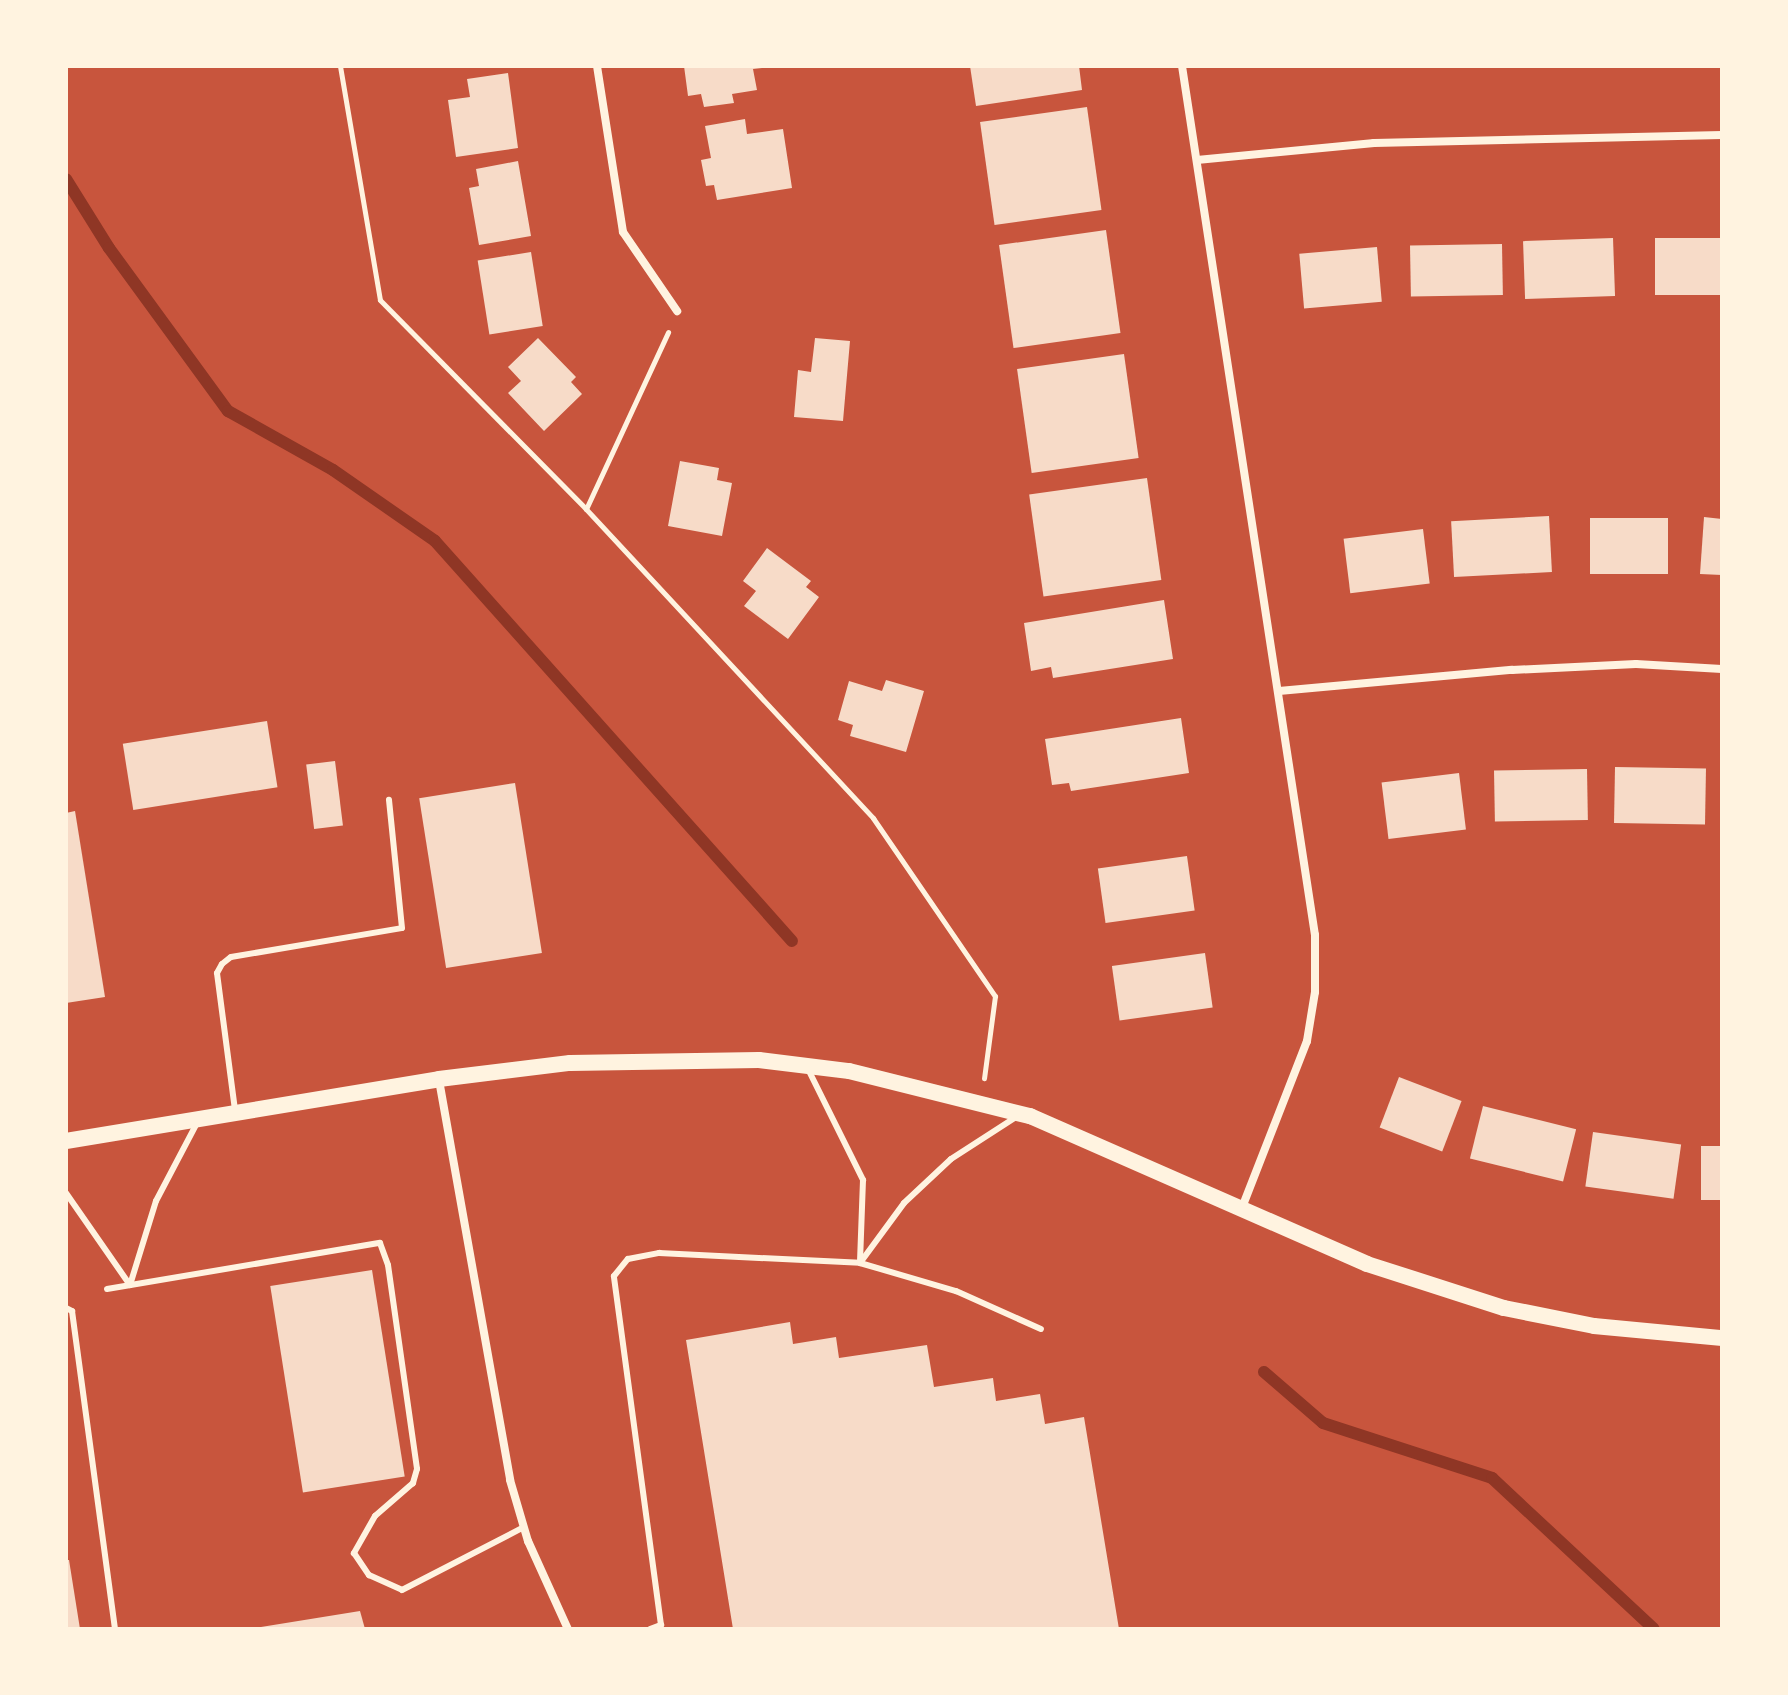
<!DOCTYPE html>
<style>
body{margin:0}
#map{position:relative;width:1788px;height:1695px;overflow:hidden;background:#c8553d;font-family:"Noto Sans",sans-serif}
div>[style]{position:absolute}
.stream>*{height:12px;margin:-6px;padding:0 6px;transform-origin:6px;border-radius:6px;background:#8f3625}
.building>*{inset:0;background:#f7dbc8;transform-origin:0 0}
.path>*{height:5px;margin:-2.5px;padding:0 2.5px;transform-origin:2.5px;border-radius:2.5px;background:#fff3e0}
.service>*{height:6px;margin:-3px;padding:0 3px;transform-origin:3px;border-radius:3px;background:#fff3e0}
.minor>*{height:8px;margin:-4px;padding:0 4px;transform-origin:4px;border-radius:4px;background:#fff3e0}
.secondary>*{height:16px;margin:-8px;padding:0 8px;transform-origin:8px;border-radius:8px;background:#fff3e0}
span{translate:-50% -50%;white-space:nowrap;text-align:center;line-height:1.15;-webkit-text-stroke:6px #fff3e0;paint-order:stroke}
.frame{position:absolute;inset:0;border:68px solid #fff3e0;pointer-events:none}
</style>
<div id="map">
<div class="stream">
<div style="left:66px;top:179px;width:81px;rotate:58.1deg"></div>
<div style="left:109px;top:248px;width:202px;rotate:53.9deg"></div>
<div style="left:228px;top:411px;width:120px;rotate:29.3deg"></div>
<div style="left:333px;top:470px;width:124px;rotate:34.8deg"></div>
<div style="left:435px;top:541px;width:536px;rotate:48.25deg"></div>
<div style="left:1264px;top:1372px;width:78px;rotate:40.8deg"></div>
<div style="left:1323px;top:1423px;width:178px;rotate:18deg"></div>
<div style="left:1492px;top:1478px;width:221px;rotate:43deg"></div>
</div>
<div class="building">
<div style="clip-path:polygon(684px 66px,761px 66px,762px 68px,753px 69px,757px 90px,732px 94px,734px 103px,704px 107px,701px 94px,688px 96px)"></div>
<div style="clip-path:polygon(970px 66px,1079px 66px,1082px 90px,976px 106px)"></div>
<div style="clip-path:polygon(508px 73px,518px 148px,456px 157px,448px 100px,470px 97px,467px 79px)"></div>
<div style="left:1087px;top:107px;width:104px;height:108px;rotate:82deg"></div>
<div style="clip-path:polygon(745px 119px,747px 134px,783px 129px,792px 188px,717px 200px,714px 185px,706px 186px,701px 160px,711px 158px,705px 126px)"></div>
<div style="clip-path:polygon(518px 161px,531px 236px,479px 245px,469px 188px,479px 186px,476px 169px)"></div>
<div style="left:1106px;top:230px;width:104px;height:108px;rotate:82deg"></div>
<div style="left:1613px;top:238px;width:58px;height:90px;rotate:88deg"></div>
<div style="left:1722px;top:238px;width:57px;height:67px;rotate:90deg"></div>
<div style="left:1502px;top:244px;width:51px;height:92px;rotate:89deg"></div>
<div style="left:1377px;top:247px;width:55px;height:78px;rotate:85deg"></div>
<div style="left:531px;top:252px;width:75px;height:54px;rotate:81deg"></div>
<div style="clip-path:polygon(538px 338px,576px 377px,571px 382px,582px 394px,544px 431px,508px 393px,521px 381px,508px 367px)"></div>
<div style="clip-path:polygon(815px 338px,850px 341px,843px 421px,794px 417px,798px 370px,811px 372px)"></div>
<div style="left:1124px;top:354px;width:105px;height:108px;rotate:82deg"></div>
<div style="clip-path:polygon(680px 461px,719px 468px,717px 480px,732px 483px,722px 536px,668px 526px)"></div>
<div style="left:1147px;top:478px;width:103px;height:119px;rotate:82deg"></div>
<div style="left:1549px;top:516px;width:56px;height:98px;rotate:87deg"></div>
<div style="clip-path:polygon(1704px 517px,1722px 519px,1722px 575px,1700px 574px)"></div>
<div style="left:1590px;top:518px;width:78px;height:56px"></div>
<div style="left:1423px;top:529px;width:55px;height:80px;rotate:83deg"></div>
<div style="clip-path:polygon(767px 548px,811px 581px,806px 587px,819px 597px,788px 639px,744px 606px,756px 591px,743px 581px)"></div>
<div style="clip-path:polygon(1164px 600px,1173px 659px,1053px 678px,1051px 667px,1031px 671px,1024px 623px)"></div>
<div style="clip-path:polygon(886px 680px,924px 691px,906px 752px,850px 736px,853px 725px,838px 720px,849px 681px,882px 691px)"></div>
<div style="clip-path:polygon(1181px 718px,1189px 773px,1071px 791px,1069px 783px,1052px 785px,1045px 739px)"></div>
<div style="left:267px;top:721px;width:67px;height:146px;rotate:81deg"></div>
<div style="left:335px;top:761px;width:65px;height:29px;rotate:83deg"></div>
<div style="left:1615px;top:767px;width:91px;height:56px;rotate:1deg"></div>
<div style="left:1587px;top:769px;width:51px;height:93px;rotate:89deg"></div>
<div style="left:1459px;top:773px;width:57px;height:78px;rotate:83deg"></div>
<div style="left:515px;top:783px;width:172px;height:97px;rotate:81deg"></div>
<div style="clip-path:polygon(75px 811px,105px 997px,66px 1003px,66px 813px)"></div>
<div style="left:1187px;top:856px;width:55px;height:90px;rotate:82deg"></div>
<div style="left:1205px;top:953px;width:55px;height:94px;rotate:82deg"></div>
<div style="left:1399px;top:1077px;width:67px;height:54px;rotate:21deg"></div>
<div style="left:1483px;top:1106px;width:96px;height:54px;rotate:14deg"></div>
<div style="left:1593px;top:1132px;width:89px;height:55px;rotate:8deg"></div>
<div style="left:1701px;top:1146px;width:21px;height:54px"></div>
<div style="left:372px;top:1270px;width:209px;height:103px;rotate:81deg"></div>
<div style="clip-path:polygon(790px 1322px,793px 1344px,836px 1337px,839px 1358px,927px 1345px,934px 1387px,993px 1378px,996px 1401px,1040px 1394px,1045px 1424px,1084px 1417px,1119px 1629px,733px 1629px,686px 1340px)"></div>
<div style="clip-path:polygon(66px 1560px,69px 1560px,80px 1629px,66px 1629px)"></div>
<div style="clip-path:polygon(360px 1611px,365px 1629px,261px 1629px,261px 1627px)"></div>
</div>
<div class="path">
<div style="left:340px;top:66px;width:237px;rotate:80.3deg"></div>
<div style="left:380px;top:300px;width:293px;rotate:45.4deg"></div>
<div style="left:586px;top:509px;width:422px;rotate:47.1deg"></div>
<div style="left:873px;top:818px;width:216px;rotate:55.6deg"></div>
<div style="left:995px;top:996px;width:83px;rotate:97.6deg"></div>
<div style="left:586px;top:509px;width:195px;rotate:-65.1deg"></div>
</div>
<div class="service">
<div style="left:808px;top:1069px;width:124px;rotate:63.6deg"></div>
<div style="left:863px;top:1180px;width:80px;rotate:92.1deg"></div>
<div style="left:235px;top:1110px;width:138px;rotate:-97.5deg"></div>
<div style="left:217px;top:973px;width:10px;rotate:-61deg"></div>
<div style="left:222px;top:964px;width:11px;rotate:-38deg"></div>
<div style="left:231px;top:957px;width:173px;rotate:-9.6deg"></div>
<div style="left:402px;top:928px;width:129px;rotate:-95.8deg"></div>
<div style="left:66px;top:1193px;width:112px;rotate:55.2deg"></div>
<div style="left:860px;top:1263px;width:74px;rotate:-53.7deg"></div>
<div style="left:904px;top:1203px;width:64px;rotate:-43.1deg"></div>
<div style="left:951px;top:1159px;width:77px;rotate:-32.9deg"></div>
<div style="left:130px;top:1285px;width:88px;rotate:-72.8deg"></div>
<div style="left:156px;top:1201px;width:88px;rotate:-62.3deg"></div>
<div style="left:107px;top:1289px;width:277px;rotate:-9.6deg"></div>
<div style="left:380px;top:1243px;width:23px;rotate:70deg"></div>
<div style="left:388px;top:1265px;width:206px;rotate:81.9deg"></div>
<div style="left:417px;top:1469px;width:15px;rotate:106deg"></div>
<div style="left:413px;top:1483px;width:50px;rotate:139deg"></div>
<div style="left:375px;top:1516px;width:43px;rotate:119.6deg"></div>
<div style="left:354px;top:1553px;width:27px;rotate:56deg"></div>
<div style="left:369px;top:1575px;width:36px;rotate:24deg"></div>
<div style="left:402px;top:1590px;width:137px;rotate:-27.3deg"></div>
<div style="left:66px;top:1308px;width:7px;rotate:27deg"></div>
<div style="left:72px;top:1311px;width:321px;rotate:82.3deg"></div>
<div style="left:650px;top:1629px;width:12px;rotate:-20deg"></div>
<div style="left:661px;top:1625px;width:352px;rotate:-97.7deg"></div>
<div style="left:614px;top:1276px;width:22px;rotate:-51deg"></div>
<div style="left:628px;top:1259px;width:32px;rotate:-11deg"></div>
<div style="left:659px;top:1253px;width:201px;rotate:2.8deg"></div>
<div style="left:860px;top:1263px;width:100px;rotate:16.3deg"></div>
<div style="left:956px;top:1291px;width:93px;rotate:24.1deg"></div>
</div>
<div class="minor">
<div style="left:597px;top:66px;width:168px;rotate:81.1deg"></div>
<div style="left:623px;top:232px;width:96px;rotate:55.6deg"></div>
<div style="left:1182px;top:66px;width:879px;rotate:81.3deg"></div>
<div style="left:1315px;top:935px;width:57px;rotate:90deg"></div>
<div style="left:1315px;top:992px;width:50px;rotate:99.3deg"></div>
<div style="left:1307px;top:1041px;width:179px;rotate:111.3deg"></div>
<div style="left:1197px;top:160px;width:178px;rotate:-5.5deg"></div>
<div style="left:1374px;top:143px;width:348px;rotate:-1.3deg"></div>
<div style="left:1279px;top:691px;width:234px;rotate:-5.2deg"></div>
<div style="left:1512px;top:670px;width:124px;rotate:-2.8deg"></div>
<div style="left:1636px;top:664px;width:86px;rotate:3.3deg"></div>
<div style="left:439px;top:1080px;width:406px;rotate:79.9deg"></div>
<div style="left:510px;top:1480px;width:64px;rotate:73.6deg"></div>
<div style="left:528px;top:1541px;width:97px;rotate:65.6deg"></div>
</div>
<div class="secondary">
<div style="left:66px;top:1141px;width:378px;rotate:-9.4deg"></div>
<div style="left:439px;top:1079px;width:132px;rotate:-7deg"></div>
<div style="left:570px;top:1063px;width:189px;rotate:-0.9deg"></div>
<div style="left:759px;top:1060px;width:91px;rotate:7deg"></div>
<div style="left:849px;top:1071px;width:187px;rotate:14deg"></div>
<div style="left:1030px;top:1116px;width:368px;rotate:23.7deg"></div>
<div style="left:1367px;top:1264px;width:144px;rotate:17.8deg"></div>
<div style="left:1504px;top:1308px;width:92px;rotate:11.3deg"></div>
<div style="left:1594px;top:1326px;width:129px;rotate:5.4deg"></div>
</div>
<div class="frame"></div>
</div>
